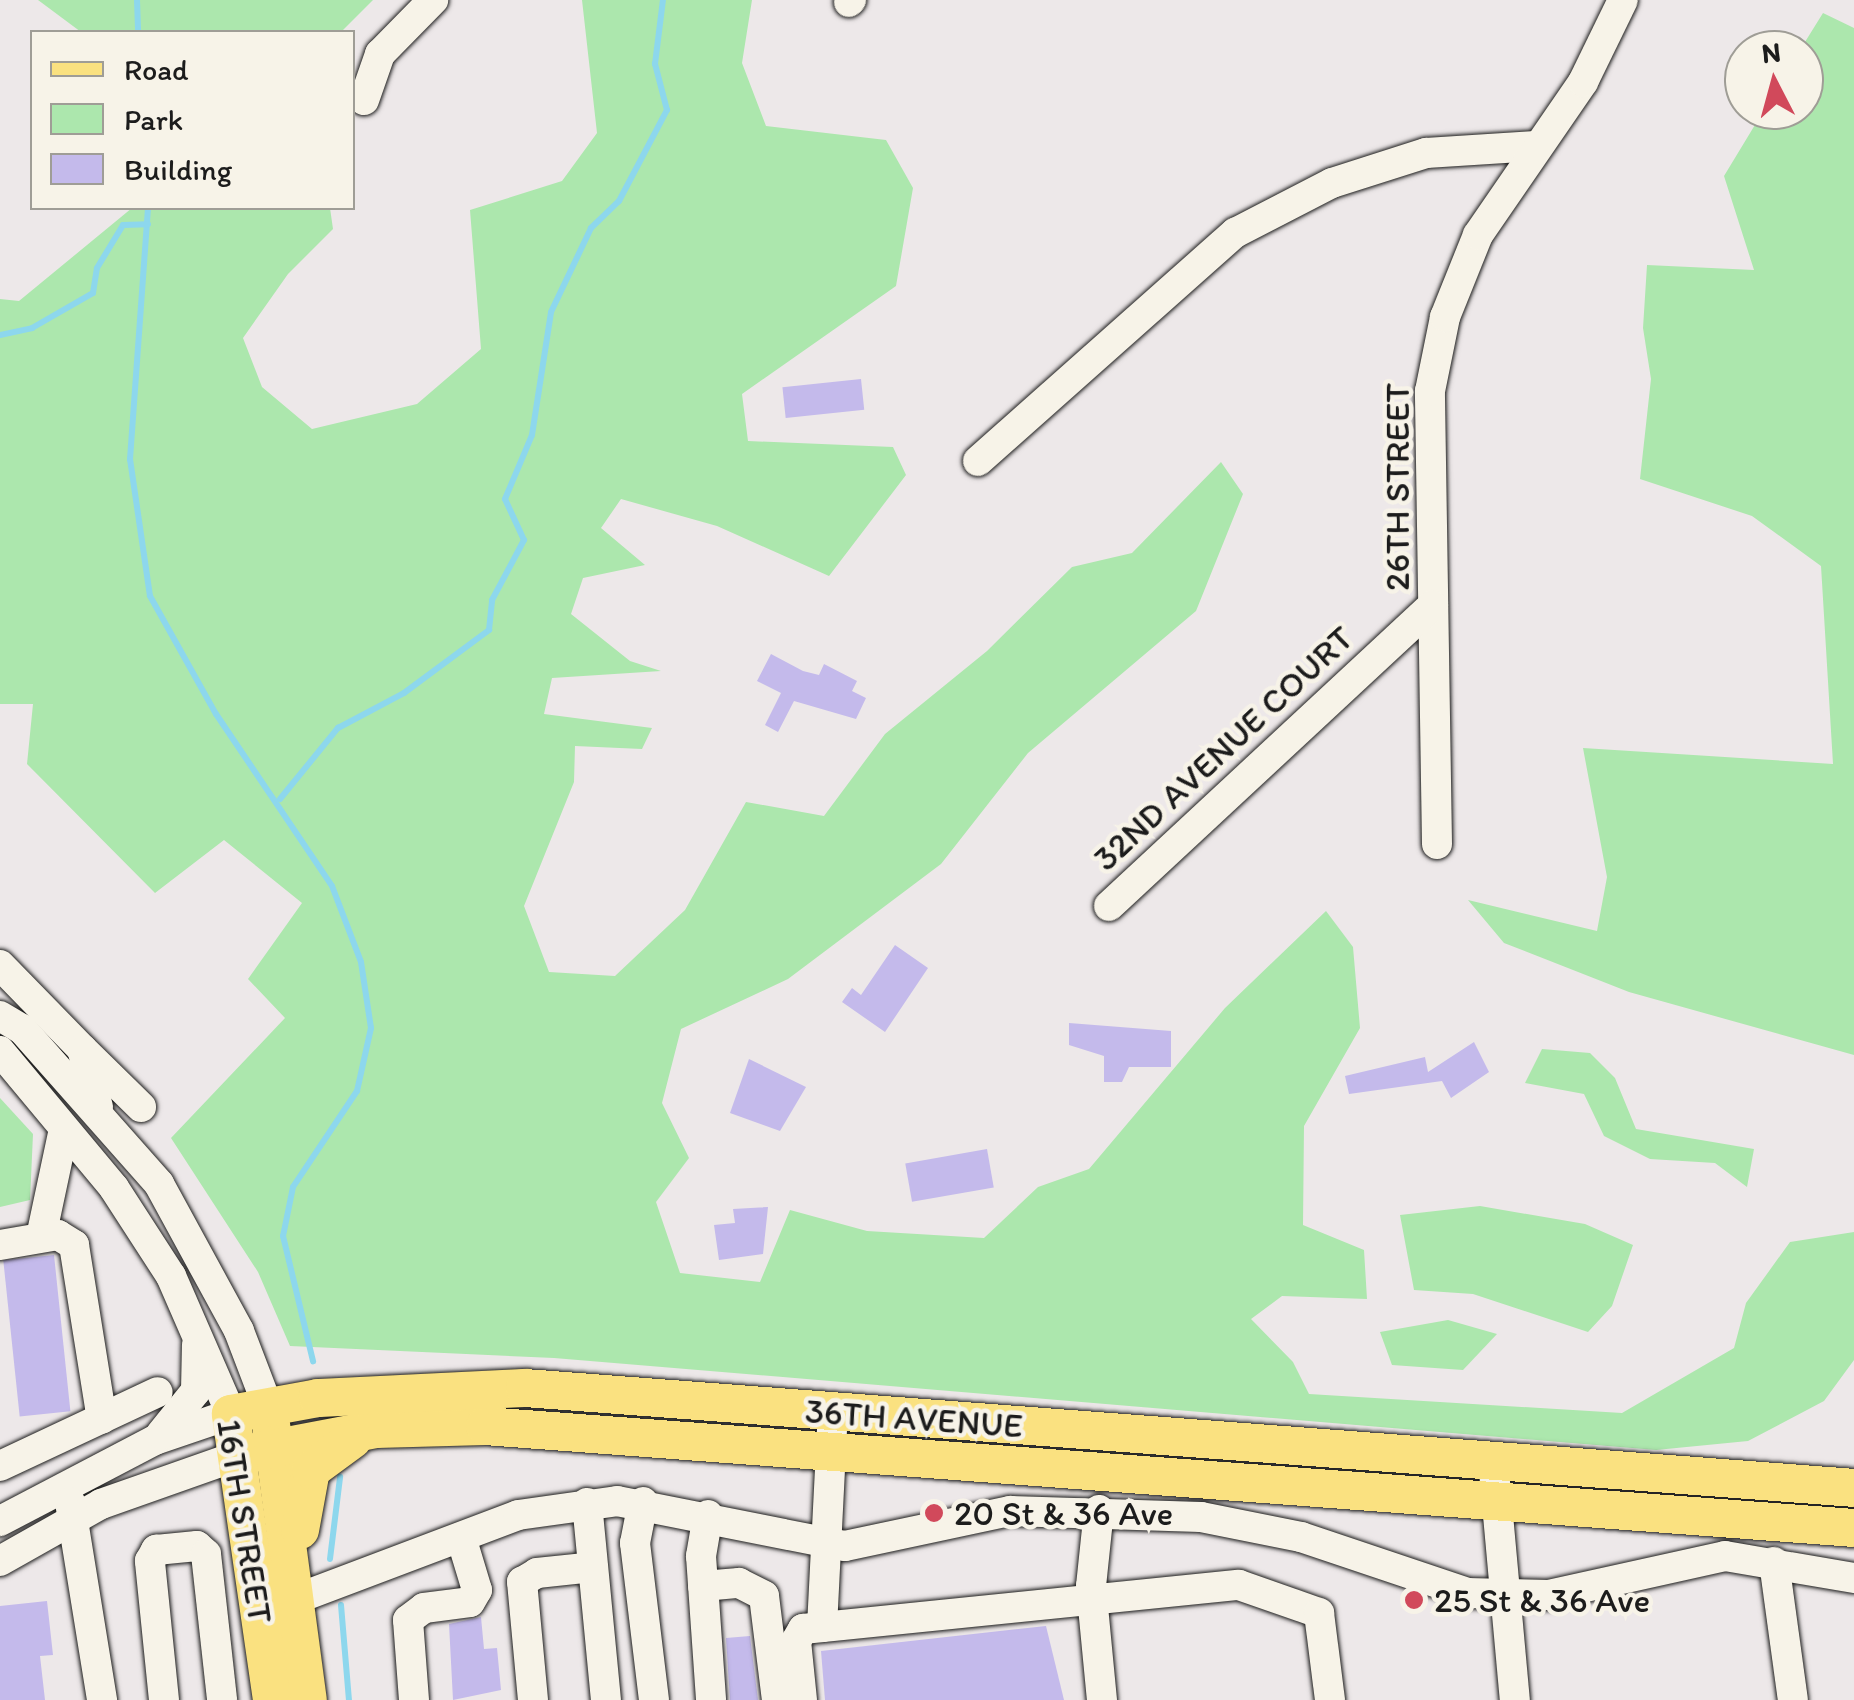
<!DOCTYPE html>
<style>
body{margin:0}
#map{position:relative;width:1854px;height:1700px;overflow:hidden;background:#ede8e9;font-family:Itim,sans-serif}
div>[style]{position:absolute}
.green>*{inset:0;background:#ace7ad}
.stream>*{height:6px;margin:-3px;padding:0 3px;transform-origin:3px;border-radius:3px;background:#8dd7ed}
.building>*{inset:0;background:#c4baeb;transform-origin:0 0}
.roads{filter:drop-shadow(0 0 2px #1c1c1c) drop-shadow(0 0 2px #1c1c1c)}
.minor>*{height:30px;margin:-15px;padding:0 15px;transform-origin:15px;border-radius:15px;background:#f7f3e8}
.major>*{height:38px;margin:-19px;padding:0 19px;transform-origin:19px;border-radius:19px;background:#fae180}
.dots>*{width:28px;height:28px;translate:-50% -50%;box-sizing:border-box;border:5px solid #f7f3e8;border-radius:50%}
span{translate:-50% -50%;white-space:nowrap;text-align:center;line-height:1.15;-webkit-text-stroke:9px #f7f3e8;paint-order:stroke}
.street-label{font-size:35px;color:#1c1c1c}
.poi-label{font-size:35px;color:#1c1c1c}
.left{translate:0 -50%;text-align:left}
.legend{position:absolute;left:30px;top:30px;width:325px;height:180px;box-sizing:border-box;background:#f7f3e8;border:2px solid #9f9d96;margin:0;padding:12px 18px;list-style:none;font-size:30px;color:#1c1c1c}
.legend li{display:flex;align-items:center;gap:20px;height:50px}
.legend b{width:50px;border:2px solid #9f9d96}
.north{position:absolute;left:1724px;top:30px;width:100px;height:100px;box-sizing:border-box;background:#f7f3e8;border:2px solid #9f9d96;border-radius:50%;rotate:354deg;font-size:28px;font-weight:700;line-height:40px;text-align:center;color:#1c1c1c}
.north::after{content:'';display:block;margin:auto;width:35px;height:45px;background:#d1495b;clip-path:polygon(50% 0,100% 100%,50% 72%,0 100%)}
</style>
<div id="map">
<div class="green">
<div style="clip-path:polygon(38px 0,373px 0,341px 32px,81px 32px)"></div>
<div style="clip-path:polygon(582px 0,752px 0,742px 63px,766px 126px,886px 140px,913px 188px,896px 286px,742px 394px,748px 441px,893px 447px,906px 475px,829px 576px,717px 526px,621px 499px,601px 528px,645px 565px,583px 578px,571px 614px,630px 661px,661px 671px,552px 678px,544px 714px,652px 728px,642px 749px,575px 746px,574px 782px,524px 906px,549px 972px,615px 976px,685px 910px,746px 802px,824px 816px,885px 734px,987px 651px,1072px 567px,1132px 553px,1221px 462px,1243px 494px,1196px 611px,1028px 753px,941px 864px,788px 979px,681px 1029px,662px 1103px,689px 1158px,656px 1202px,680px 1273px,760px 1282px,790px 1210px,867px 1231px,984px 1238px,1038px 1187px,1089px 1169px,1225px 1008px,1326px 911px,1353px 947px,1360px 1028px,1304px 1126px,1303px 1225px,1364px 1250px,1367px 1299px,1282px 1296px,1251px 1319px,1293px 1362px,1309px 1394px,1622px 1413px,1734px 1348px,1746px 1303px,1790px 1242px,1854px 1232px,1854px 1360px,1824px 1401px,1748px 1441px,1656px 1450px,554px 1358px,290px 1346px,258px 1272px,171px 1138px,285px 1018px,248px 979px,302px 903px,224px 840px,155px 893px,27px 764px,33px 704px,0 704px,0 299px,19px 301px,132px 208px,330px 208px,333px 229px,288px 274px,243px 338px,262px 387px,312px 429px,417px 404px,481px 349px,470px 210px,562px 181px,597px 133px)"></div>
<div style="clip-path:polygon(1823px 13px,1854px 28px,1854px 1055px,1629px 992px,1504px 943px,1468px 900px,1597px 931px,1607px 877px,1583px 748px,1833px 764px,1821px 566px,1752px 516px,1640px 479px,1651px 379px,1643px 328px,1647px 265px,1754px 270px,1724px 176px,1764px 110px,1804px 110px,1800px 50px)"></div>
<div style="clip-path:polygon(1542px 1049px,1590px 1053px,1615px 1078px,1636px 1129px,1754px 1149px,1747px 1187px,1715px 1163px,1650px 1159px,1604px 1136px,1584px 1094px,1525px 1083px)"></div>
<div style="clip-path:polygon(0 1098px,33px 1134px,30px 1200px,0 1207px)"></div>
<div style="clip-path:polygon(1480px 1206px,1585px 1224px,1633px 1245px,1612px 1306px,1588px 1332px,1473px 1294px,1414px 1290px,1400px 1215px)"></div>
<div style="clip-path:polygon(1448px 1320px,1497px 1334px,1463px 1370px,1392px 1365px,1380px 1332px)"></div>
</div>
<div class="stream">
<div style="left:137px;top:0;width:32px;rotate:88deg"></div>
<div style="left:148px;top:208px;width:252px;rotate:94.1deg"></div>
<div style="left:130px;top:459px;width:138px;rotate:81.7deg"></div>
<div style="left:150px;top:596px;width:135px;rotate:60.8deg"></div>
<div style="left:216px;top:714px;width:207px;rotate:56deg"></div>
<div style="left:332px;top:886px;width:81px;rotate:69.1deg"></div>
<div style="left:361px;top:962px;width:67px;rotate:81.4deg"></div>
<div style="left:371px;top:1028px;width:65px;rotate:102.5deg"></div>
<div style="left:357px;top:1091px;width:115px;rotate:123.7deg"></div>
<div style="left:293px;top:1187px;width:50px;rotate:101.5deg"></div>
<div style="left:283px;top:1236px;width:129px;rotate:76.5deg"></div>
<div style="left:0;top:335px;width:33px;rotate:-12deg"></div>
<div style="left:32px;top:328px;width:70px;rotate:-29.8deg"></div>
<div style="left:93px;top:293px;width:25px;rotate:-81deg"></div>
<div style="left:97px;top:268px;width:50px;rotate:-58.8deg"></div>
<div style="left:123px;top:225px;width:25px;rotate:-2deg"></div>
<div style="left:280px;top:799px;width:92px;rotate:-50.8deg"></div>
<div style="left:338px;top:728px;width:75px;rotate:-27.9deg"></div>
<div style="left:404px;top:693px;width:106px;rotate:-36.5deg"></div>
<div style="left:489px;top:630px;width:30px;rotate:-84deg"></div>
<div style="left:492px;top:600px;width:68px;rotate:-61.9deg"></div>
<div style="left:524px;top:540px;width:45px;rotate:-114.9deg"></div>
<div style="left:505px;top:499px;width:69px;rotate:-67.1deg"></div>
<div style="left:532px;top:435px;width:124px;rotate:-81.2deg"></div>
<div style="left:551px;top:312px;width:93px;rotate:-64.5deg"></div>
<div style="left:591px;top:228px;width:39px;rotate:-44deg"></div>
<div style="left:619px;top:201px;width:103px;rotate:-62.2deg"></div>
<div style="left:667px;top:110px;width:48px;rotate:-104.6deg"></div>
<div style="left:655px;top:64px;width:64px;rotate:-82.9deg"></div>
<div style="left:330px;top:1559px;width:83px;rotate:-83deg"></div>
<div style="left:341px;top:1605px;width:95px;rotate:85.2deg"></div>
</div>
<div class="building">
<div style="left:861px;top:379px;width:31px;height:79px;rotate:84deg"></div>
<div style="clip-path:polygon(771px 654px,803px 671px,819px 675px,824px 664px,857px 681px,852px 691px,866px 698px,856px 719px,794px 701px,778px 732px,765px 725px,781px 693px,757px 681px)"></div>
<div style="clip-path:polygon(895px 945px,928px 968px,885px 1032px,842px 1002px,852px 988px,861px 995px)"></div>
<div style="clip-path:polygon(1069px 1023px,1171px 1031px,1171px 1067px,1129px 1067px,1122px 1082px,1104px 1082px,1104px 1056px,1069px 1045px)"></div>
<div style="clip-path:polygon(1474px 1042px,1489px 1072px,1451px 1098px,1442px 1081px,1349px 1094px,1345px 1076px,1425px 1057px,1428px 1072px)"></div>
<div style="clip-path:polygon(749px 1059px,806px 1087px,780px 1131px,730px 1113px)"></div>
<div style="left:987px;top:1149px;width:39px;height:83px;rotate:80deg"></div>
<div style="clip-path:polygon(768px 1207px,763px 1254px,719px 1260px,714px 1225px,735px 1223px,733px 1209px)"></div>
<div style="left:54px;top:1255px;width:157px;height:51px;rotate:84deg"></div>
<div style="clip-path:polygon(47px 1601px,53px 1655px,40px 1656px,45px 1700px,0 1700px,0 1606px)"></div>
<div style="clip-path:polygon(481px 1617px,484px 1649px,497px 1648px,501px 1690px,453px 1700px,449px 1624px)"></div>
<div style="clip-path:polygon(1046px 1626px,1064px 1700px,825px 1700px,821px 1651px)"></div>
<div style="clip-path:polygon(750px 1636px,758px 1700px,730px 1700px,726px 1638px)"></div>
</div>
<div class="roads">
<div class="minor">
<div style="left:849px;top:2px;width:3px;rotate:-45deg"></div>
<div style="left:364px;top:100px;width:49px;rotate:-70.8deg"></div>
<div style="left:380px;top:54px;width:76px;rotate:-45.5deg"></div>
<div style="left:978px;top:461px;width:344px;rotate:-41.6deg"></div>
<div style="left:1235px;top:233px;width:109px;rotate:-27.3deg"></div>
<div style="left:1332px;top:183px;width:99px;rotate:-17.7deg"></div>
<div style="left:1426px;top:153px;width:110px;rotate:-3.6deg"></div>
<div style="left:1437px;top:844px;width:453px;rotate:-90.9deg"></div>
<div style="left:1430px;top:391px;width:76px;rotate:-78.5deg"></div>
<div style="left:1445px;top:317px;width:88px;rotate:-68.1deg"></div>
<div style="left:1478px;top:235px;width:186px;rotate:-55.5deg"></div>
<div style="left:1583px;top:82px;width:91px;rotate:-64deg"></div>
<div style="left:1109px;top:906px;width:442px;rotate:-42.9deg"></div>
<div style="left:0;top:965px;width:117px;rotate:45.7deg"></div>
<div style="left:82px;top:1049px;width:60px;rotate:74.6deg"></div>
<div style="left:0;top:1016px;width:26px;rotate:31deg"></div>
<div style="left:22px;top:1029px;width:207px;rotate:48.5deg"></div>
<div style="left:159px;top:1184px;width:167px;rotate:61.4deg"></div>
<div style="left:239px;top:1331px;width:81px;rotate:69.1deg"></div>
<div style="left:0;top:1051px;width:178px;rotate:50.2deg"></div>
<div style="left:114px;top:1188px;width:105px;rotate:57.1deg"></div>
<div style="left:171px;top:1276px;width:150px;rotate:66.5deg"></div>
<div style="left:231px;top:1414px;width:80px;rotate:161.1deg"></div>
<div style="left:155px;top:1440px;width:175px;rotate:152.4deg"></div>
<div style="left:84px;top:1051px;width:80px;rotate:44.5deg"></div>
<div style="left:41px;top:1237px;width:110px;rotate:-78deg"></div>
<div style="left:0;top:1245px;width:59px;rotate:-9.8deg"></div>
<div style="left:58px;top:1235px;width:19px;rotate:32deg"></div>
<div style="left:74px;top:1245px;width:176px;rotate:80.9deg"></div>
<div style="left:161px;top:1434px;width:55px;rotate:-50.9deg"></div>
<div style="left:196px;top:1391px;width:46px;rotate:-88.8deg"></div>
<div style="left:1493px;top:1460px;width:241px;rotate:84.8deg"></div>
<div style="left:0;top:1466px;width:174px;rotate:-25.1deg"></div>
<div style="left:70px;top:1502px;width:201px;rotate:80.8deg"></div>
<div style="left:643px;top:1502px;width:42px;rotate:101deg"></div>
<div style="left:635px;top:1543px;width:158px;rotate:83.1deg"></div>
<div style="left:587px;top:1503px;width:198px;rotate:84.5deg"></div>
<div style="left:1099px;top:1510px;width:76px;rotate:96deg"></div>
<div style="left:1091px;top:1586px;width:115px;rotate:84.5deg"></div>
<div style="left:708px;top:1515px;width:42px;rotate:99.7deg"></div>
<div style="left:701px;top:1556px;width:144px;rotate:86deg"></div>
<div style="left:0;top:1561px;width:116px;rotate:-29.4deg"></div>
<div style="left:101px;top:1504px;width:147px;rotate:-19.4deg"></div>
<div style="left:1774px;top:1562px;width:139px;rotate:82.2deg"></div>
<div style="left:703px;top:1586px;width:36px;rotate:-5deg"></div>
<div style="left:739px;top:1583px;width:28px;rotate:27deg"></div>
<div style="left:764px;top:1596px;width:105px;rotate:82.9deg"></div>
<div style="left:296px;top:1599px;width:237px;rotate:-20.7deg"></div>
<div style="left:518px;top:1515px;width:100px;rotate:-8deg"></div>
<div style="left:617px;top:1501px;width:232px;rotate:11.2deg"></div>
<div style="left:845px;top:1546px;width:169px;rotate:-12deg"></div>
<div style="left:1010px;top:1511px;width:191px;rotate:1.8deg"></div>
<div style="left:1201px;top:1517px;width:102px;rotate:11.3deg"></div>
<div style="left:1301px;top:1537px;width:175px;rotate:18.6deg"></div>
<div style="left:1467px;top:1593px;width:82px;rotate:1.4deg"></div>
<div style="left:1549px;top:1595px;width:180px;rotate:-12.5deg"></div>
<div style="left:1725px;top:1556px;width:131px;rotate:9.7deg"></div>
<div style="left:822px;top:1627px;width:215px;rotate:-87.1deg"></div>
<div style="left:164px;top:1700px;width:140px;rotate:-95.8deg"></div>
<div style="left:150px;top:1561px;width:13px;rotate:-61deg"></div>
<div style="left:156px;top:1550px;width:41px;rotate:-5.6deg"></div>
<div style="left:197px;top:1546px;width:12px;rotate:42deg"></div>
<div style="left:206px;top:1554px;width:147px;rotate:83.7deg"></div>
<div style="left:414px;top:1700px;width:80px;rotate:-94.3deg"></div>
<div style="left:408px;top:1620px;width:20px;rotate:-37deg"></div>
<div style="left:424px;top:1608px;width:46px;rotate:-7.4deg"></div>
<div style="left:470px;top:1602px;width:14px;rotate:-60deg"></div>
<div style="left:477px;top:1590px;width:55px;rotate:-106.8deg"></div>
<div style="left:533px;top:1700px;width:119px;rotate:-95.3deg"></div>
<div style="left:522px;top:1582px;width:17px;rotate:-31deg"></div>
<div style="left:537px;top:1573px;width:56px;rotate:-6.1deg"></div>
<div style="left:802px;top:1700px;width:59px;rotate:-95.8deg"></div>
<div style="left:796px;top:1641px;width:14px;rotate:-60deg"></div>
<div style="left:803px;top:1629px;width:438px;rotate:-5.8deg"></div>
<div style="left:1239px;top:1585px;width:85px;rotate:19.3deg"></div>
<div style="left:1319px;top:1613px;width:88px;rotate:82.8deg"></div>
</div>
<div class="major">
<div style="left:271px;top:1424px;width:278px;rotate:82.4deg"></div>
<div style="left:240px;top:1455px;width:138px;rotate:-10.8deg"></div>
<div style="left:376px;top:1429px;width:109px;rotate:-1.6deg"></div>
<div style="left:485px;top:1426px;width:1373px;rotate:4.26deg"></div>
<div style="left:300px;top:1530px;width:61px;rotate:-79.6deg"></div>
<div style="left:311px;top:1470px;width:52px;rotate:-36.4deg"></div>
<div style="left:272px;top:1700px;width:289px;rotate:-98.2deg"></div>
<div style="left:231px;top:1414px;width:88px;rotate:-10.4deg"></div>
<div style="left:318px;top:1398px;width:207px;rotate:-2.8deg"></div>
<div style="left:525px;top:1388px;width:1333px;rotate:4.3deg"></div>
</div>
</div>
<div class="dots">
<div style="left:934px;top:1513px;background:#d1495b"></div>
<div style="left:1414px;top:1600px;background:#d1495b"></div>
</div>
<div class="street-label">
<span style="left:1397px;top:487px;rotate:-90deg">26TH STREET</span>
<span style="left:1223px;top:748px;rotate:-43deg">32ND AVENUE COURT</span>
<span style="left:914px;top:1418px;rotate:4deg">36TH AVENUE</span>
<span style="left:245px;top:1521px;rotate:81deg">16TH STREET</span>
</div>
<div class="poi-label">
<span class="left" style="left:954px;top:1513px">20 St &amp; 36 Ave</span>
<span class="left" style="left:1434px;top:1600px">25 St &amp; 36 Ave</span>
</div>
<ul class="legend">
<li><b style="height:12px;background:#fae180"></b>Road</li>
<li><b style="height:28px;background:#ace7ad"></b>Park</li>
<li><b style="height:28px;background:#c4baeb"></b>Building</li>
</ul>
<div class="north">N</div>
</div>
